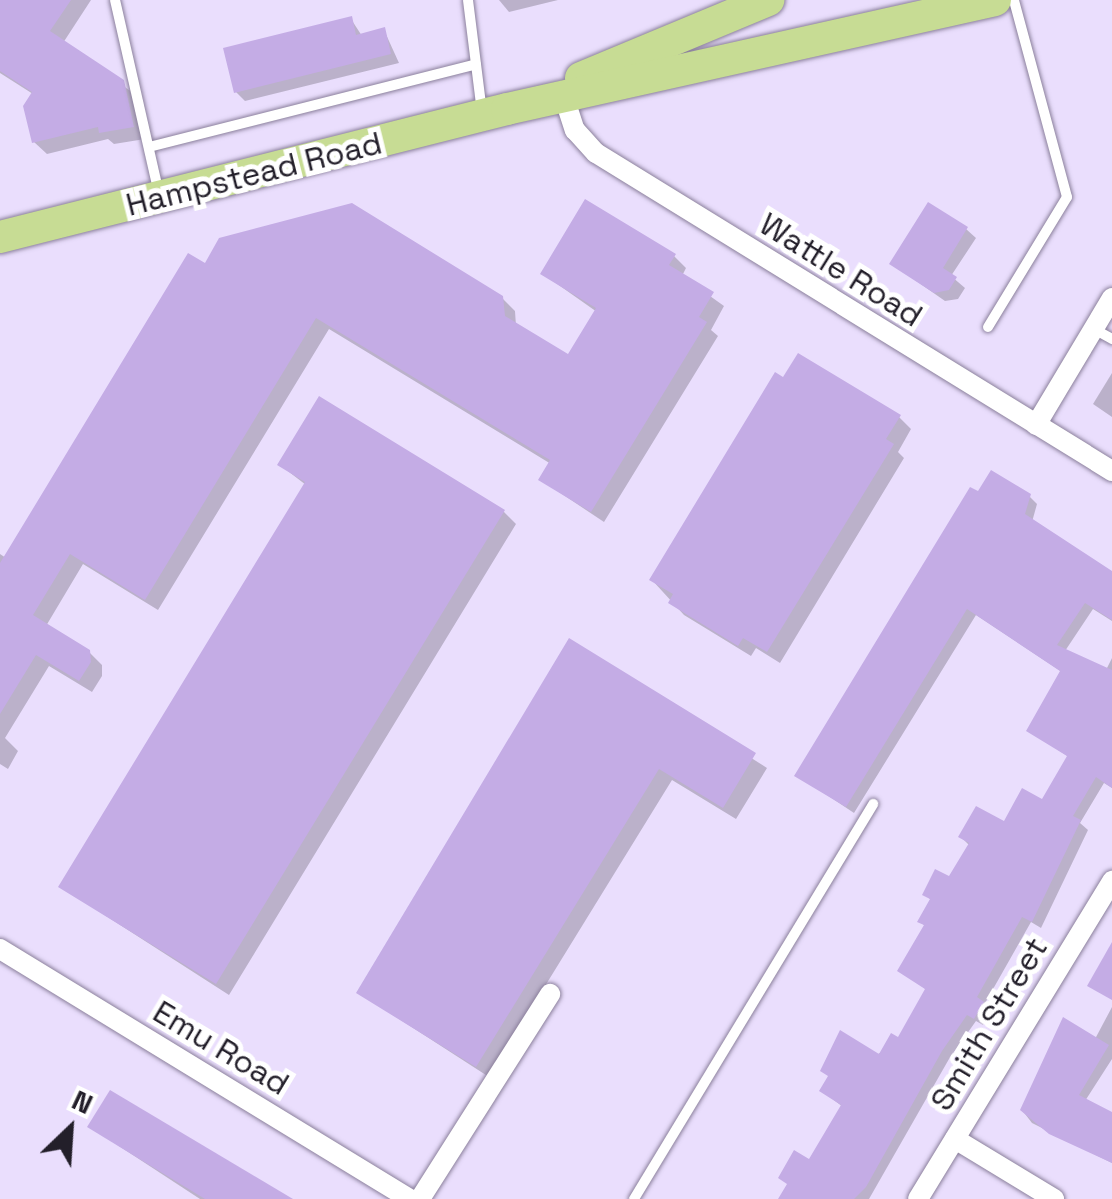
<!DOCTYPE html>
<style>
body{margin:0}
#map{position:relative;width:1112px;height:1199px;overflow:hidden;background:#eadefd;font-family:"Space Grotesk",sans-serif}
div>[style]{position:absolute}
.shadow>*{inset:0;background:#0003}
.building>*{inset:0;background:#c4ace5}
.roads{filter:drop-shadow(0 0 2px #8b809c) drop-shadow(0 0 2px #8b809c)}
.lane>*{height:10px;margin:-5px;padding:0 5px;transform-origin:5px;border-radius:5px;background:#fff}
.street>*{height:20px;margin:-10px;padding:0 10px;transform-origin:10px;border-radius:10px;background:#fff}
.primary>*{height:32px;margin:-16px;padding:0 16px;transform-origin:16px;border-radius:16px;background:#c7dc94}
span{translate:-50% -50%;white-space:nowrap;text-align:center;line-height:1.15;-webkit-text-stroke:10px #fff;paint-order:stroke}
.street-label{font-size:32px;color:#231f2a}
.north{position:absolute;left:20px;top:1079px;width:100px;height:100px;-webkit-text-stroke:8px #fff;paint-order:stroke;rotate:25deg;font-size:28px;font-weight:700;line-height:40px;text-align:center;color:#231f2a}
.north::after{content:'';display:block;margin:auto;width:35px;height:45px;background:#231f2a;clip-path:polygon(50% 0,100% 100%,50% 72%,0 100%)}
</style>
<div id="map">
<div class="shadow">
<div style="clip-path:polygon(0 0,91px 0,63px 43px,136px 95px,145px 139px,114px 144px,108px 139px,47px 154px,34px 142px,33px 94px,0 73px)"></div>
<div style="clip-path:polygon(499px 0,558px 0,509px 12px)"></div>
<div style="clip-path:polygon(351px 19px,362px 36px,384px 30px,399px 63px,245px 101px,236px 92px)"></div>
<div style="clip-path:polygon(966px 229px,976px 238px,951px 276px,965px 288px,958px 299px,945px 301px,892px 264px)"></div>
<div style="clip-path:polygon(674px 256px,686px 268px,682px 276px,724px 306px,711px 330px,718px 336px,604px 522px,541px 480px,551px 464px,329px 329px,158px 610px,83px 564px,46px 626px,89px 652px,102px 665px,102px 676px,92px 692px,49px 666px,5px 738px,18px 751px,8px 769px,0 764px,0 554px,6px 558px,206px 266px,502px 298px,515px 311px,516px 326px,569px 358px,597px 312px,543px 274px)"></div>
<div style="clip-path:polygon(1112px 373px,1112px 417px,1093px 404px)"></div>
<div style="clip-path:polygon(899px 417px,911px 429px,898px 452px,904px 458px,780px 663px,756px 648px,751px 656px,684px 615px,652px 580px)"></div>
<div style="clip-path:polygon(280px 465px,504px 512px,516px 524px,229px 995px,61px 887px,306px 485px)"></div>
<div style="clip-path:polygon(979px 494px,1029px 496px,1037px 504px,1032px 522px,1112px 574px,1112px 621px,1093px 609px,1065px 651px,1106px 670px,1112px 658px,1112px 788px,1104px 783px,1080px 823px,1088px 830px,1041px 928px,1031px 922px,984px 1005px,990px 1011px,983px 1025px,976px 1021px,949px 1059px,869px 1199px,785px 1199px,843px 1107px,822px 1091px,898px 1041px,927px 990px,900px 971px,926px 927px,920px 921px,932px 901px,925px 894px,950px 880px,970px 846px,961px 837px,1005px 824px,1043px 803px,1069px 757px,1029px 731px,1062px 672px,976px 615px,854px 813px,797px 775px)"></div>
<div style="clip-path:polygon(570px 642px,767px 768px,736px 819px,672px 780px,489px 1077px,359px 993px)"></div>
<div style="clip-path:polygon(1112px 1007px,1112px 1059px,1085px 1101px,1112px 1115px,1112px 1163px,1032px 1123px,1022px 1110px,1064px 1021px,1095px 1039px)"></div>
<div style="clip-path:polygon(90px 1127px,288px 1199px,200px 1199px)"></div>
</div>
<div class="building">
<div style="clip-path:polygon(0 0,71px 0,50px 31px,124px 80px,134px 127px,99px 133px,98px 127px,32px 143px,23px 106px,32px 92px,0 71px)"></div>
<div style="clip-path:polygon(352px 16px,356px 35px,385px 27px,391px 54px,234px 93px,223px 48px)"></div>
<div style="clip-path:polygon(585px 199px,676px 254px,669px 265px,714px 292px,699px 317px,707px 322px,591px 512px,538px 480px,550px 460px,316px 318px,145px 600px,70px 554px,33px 615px,90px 650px,91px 662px,79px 681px,36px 655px,0 714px,0 563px,188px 253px,205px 263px,219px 238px,352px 203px,503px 296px,505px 316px,568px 354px,596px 308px,540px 274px)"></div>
<div style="clip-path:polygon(928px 202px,968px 227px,943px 268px,957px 277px,949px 290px,934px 293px,889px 264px)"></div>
<div style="clip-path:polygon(798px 353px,901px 415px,886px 439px,894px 444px,767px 652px,743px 638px,738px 646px,668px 603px,673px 594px,649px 580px,775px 372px,783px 377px)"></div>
<div style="clip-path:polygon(319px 396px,505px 510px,216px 984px,58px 887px,305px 482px,277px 465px)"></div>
<div style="clip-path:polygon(991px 470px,1031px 494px,1025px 514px,1112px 571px,1112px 620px,1085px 603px,1057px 645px,1112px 670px,1112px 788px,1096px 777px,1073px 816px,1081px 820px,1032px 922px,1022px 917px,977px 997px,984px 1002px,974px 1019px,967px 1015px,942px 1051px,866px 1187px,854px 1199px,778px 1199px,787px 1184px,778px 1178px,794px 1150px,809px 1159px,841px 1105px,819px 1091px,828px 1076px,820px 1071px,840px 1030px,879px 1054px,891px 1033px,898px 1037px,925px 989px,897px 971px,924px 925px,917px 922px,930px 899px,922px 895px,935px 869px,949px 876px,969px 843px,958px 837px,976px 806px,1004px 821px,1022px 788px,1042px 799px,1067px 756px,1026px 731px,1060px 671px,967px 609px,846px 807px,794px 776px,970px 487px,978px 491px)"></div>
<div style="clip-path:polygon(569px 638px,756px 753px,723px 808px,659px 769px,476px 1067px,356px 993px)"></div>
<div style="clip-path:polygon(1112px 942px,1112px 1000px,1087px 986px)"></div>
<div style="clip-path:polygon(1063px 1017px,1109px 1045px,1079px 1095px,1112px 1112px,1112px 1163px,1049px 1134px,1020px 1110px)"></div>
<div style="clip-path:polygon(110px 1090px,293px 1199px,205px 1199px,87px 1127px)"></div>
</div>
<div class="roads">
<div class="lane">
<div style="left:115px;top:0;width:199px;rotate:77.2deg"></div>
<div style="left:468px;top:0;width:114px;rotate:82.9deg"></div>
<div style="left:149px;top:147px;width:337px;rotate:-14.2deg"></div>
<div style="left:988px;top:327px;width:152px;rotate:-58.7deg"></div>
<div style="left:1067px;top:197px;width:204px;rotate:-105.1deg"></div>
<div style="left:1094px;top:329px;width:21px;rotate:29deg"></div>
<div style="left:634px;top:1199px;width:462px;rotate:-58.8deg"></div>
</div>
<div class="street">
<div style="left:564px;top:97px;width:35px;rotate:72deg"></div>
<div style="left:575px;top:130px;width:31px;rotate:48deg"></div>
<div style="left:596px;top:153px;width:606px;rotate:31.64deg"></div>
<div style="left:1036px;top:425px;width:148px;rotate:-59.1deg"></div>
<div style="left:0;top:949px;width:480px;rotate:31.4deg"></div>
<div style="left:955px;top:1139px;width:116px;rotate:31.2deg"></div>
<div style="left:420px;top:1199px;width:243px;rotate:-57.6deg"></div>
<div style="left:918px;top:1199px;width:373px;rotate:-58.6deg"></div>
</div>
<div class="primary">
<div style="left:581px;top:78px;width:203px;rotate:-22.6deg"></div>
<div style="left:0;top:237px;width:523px;rotate:-14.17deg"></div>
<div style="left:507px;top:109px;width:500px;rotate:-12.59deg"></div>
</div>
</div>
<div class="street-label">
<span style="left:254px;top:174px;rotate:-14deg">Hampstead Road</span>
<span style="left:841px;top:270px;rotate:32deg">Wattle Road</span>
<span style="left:989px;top:1024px;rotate:-59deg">Smith Street</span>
<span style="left:221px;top:1048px;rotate:31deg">Emu Road</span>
</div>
<div class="north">N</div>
</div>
